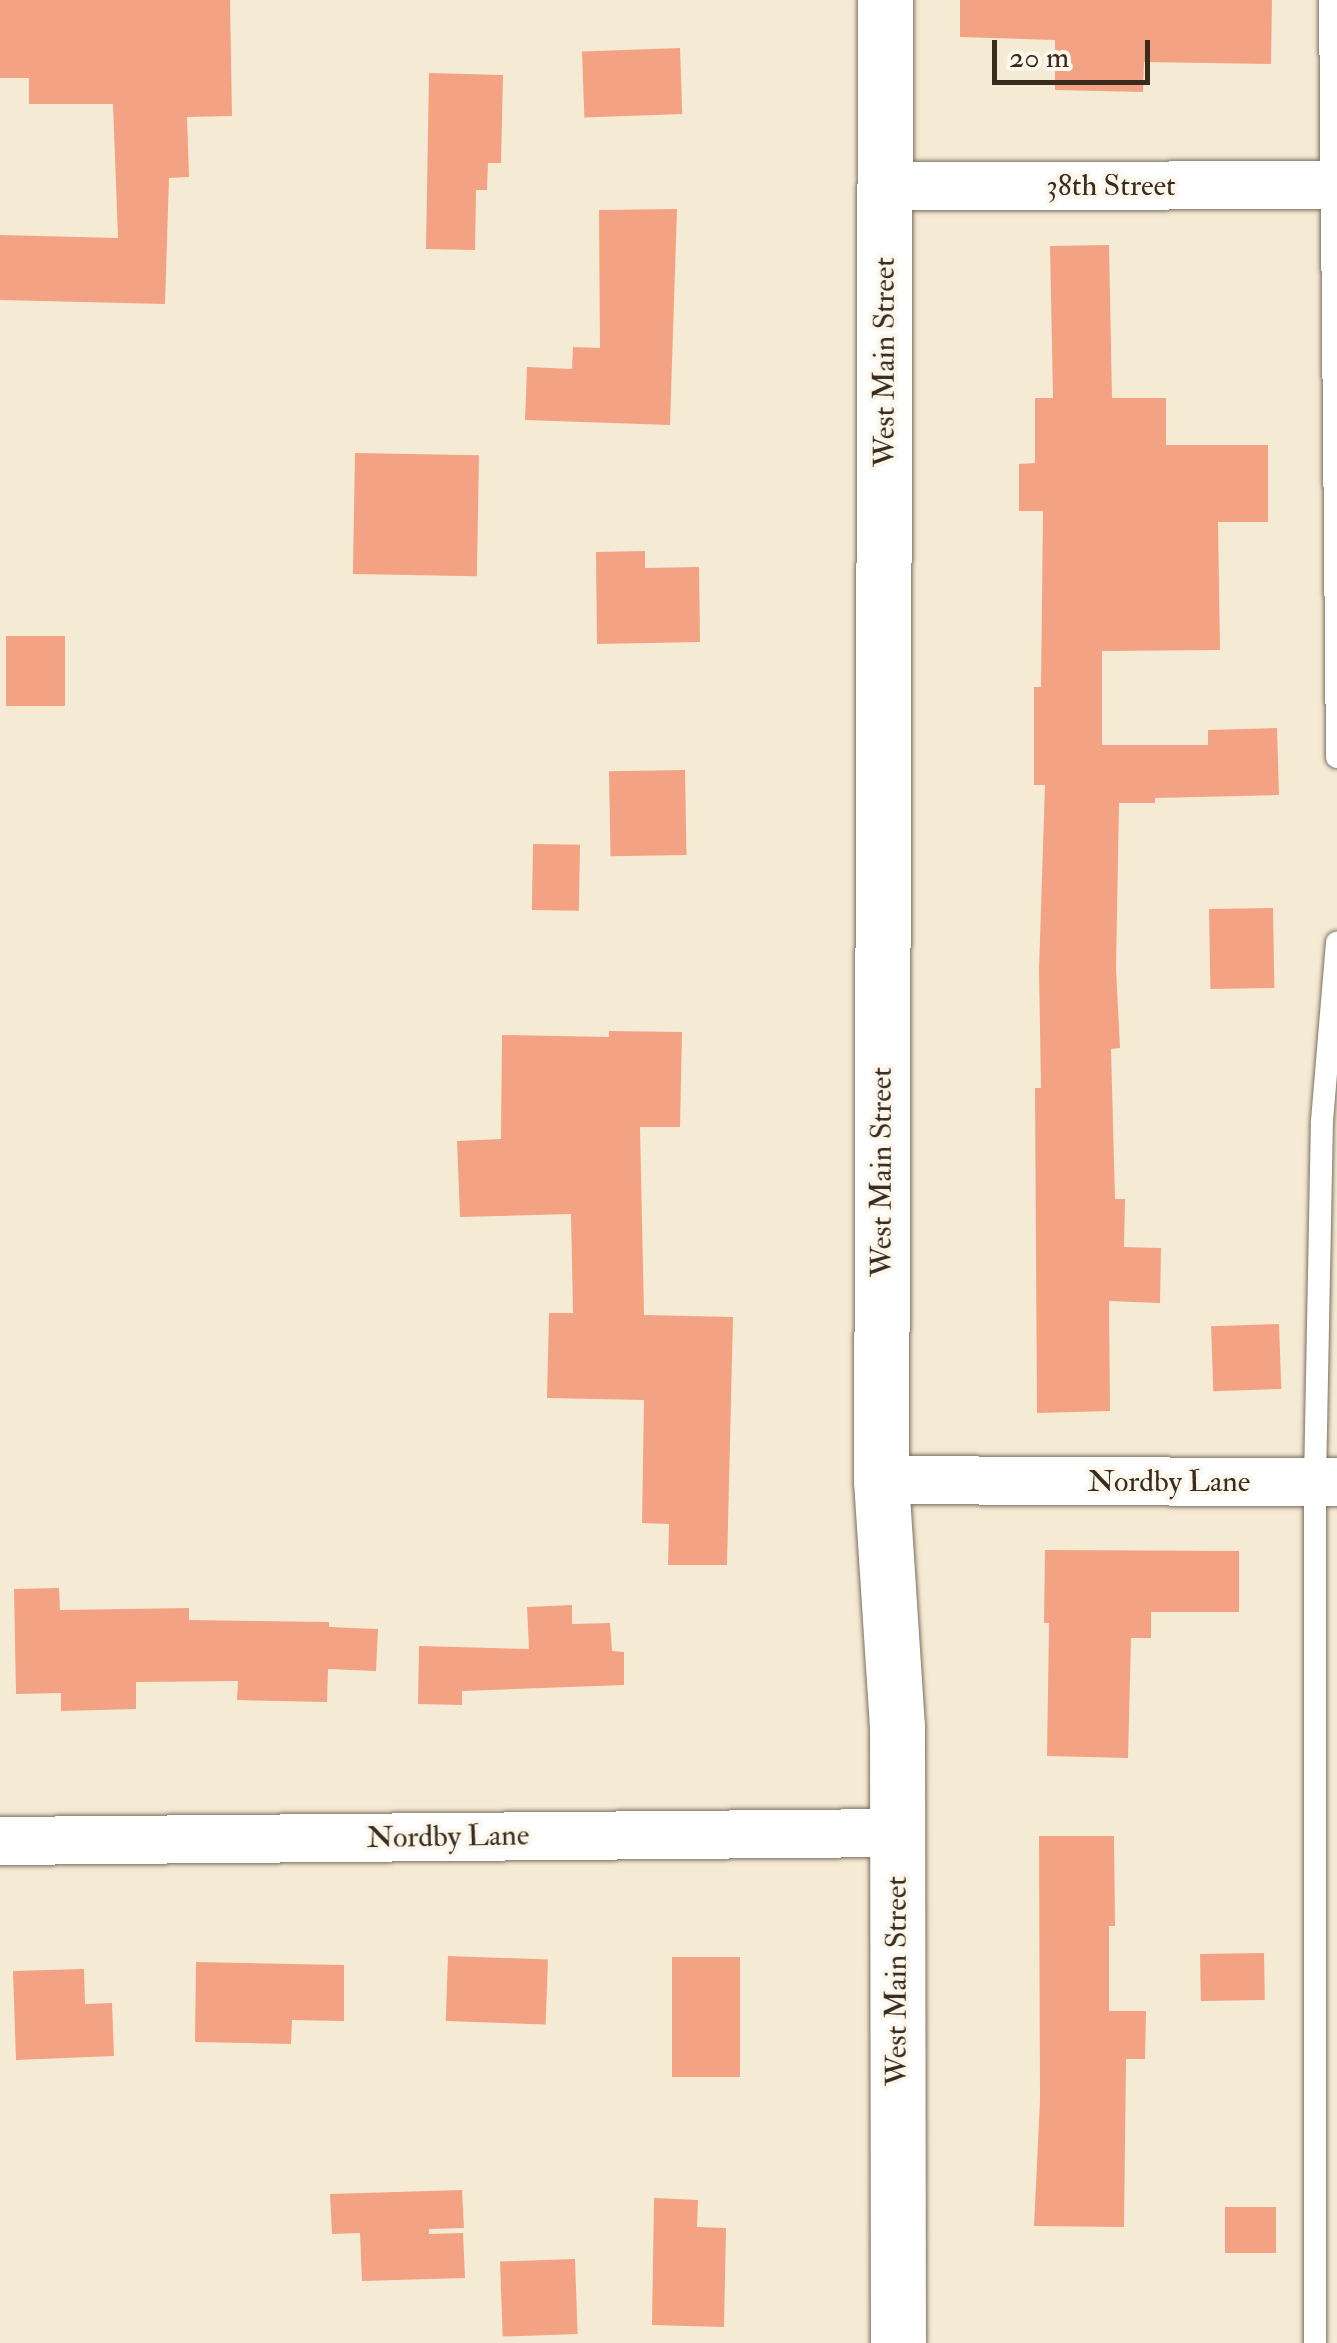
<!DOCTYPE html>
<style>
body{margin:0}
#map{position:relative;width:1337px;height:2343px;overflow:hidden;background:#f5ebd4;font-family:"IM FELL Double Pica",serif}
div>[style]{position:absolute}
.building>*{inset:0;background:#f4a284;transform-origin:0 0}
.roads{filter:drop-shadow(0 0 2px #7c6e5e) drop-shadow(0 0 2px #7c6e5e)}
.service>*{height:22px;margin:-11px;padding:0 11px;transform-origin:11px;border-radius:11px;background:#fff}
.minor>*{height:48px;margin:-24px;padding:0 24px;transform-origin:24px;border-radius:24px;background:#fff}
.tertiary>*{height:55px;margin:-27.5px;padding:0 27.5px;transform-origin:27.5px;border-radius:27.5px;background:#fff}
span{translate:-50% -50%;white-space:nowrap;text-align:center;line-height:1.15;-webkit-text-stroke:8px #fbf7ec;paint-order:stroke}
.street-label{font-size:30px;color:#3b2a1e}
.scale{position:absolute;left:992px;top:40px;width:158px;height:45px;box-sizing:border-box;border:5px solid #3b2a1e;border-top:0;padding-left:12px;font-size:30px;line-height:35px;white-space:nowrap;color:#3b2a1e;-webkit-text-stroke:8px #fbf7ec;paint-order:stroke}
</style>
<div id="map">
<div class="building">
<div style="clip-path:polygon(0 0,230px 0,232px 116px,187px 117px,189px 177px,169px 178px,165px 304px,0 300px,0 235px,118px 238px,113px 104px,29px 104px,29px 78px,0 78px)"></div>
<div style="clip-path:polygon(960px 0,1272px 0,1271px 64px,1144px 62px,1143px 92px,1055px 90px,1055px 40px,960px 37px)"></div>
<div style="left:680px;top:48px;width:66px;height:98px;rotate:88deg"></div>
<div style="clip-path:polygon(429px 73px,503px 75px,501px 163px,488px 163px,487px 190px,476px 190px,475px 250px,426px 249px)"></div>
<div style="clip-path:polygon(677px 209px,670px 425px,525px 420px,527px 367px,572px 369px,573px 347px,600px 348px,599px 210px)"></div>
<div style="clip-path:polygon(1109px 245px,1112px 398px,1166px 398px,1166px 445px,1268px 445px,1268px 522px,1218px 522px,1220px 650px,1102px 651px,1102px 745px,1208px 745px,1208px 730px,1277px 728px,1279px 795px,1155px 798px,1155px 803px,1119px 803px,1116px 969px,1120px 1048px,1111px 1049px,1115px 1199px,1125px 1199px,1124px 1247px,1161px 1248px,1160px 1303px,1109px 1301px,1110px 1411px,1037px 1413px,1035px 1088px,1041px 1088px,1039px 970px,1045px 785px,1034px 785px,1034px 687px,1041px 687px,1043px 511px,1019px 511px,1019px 464px,1035px 463px,1035px 398px,1053px 398px,1050px 246px)"></div>
<div style="left:355px;top:453px;width:124px;height:121px;rotate:1deg"></div>
<div style="clip-path:polygon(645px 551px,645px 568px,699px 567px,700px 642px,597px 644px,596px 552px)"></div>
<div style="left:6px;top:636px;width:59px;height:70px"></div>
<div style="left:685px;top:770px;width:85px;height:76px;rotate:89deg"></div>
<div style="left:533px;top:844px;width:47px;height:66px;rotate:1deg"></div>
<div style="left:1273px;top:908px;width:80px;height:64px;rotate:89deg"></div>
<div style="clip-path:polygon(609px 1031px,682px 1032px,680px 1127px,640px 1127px,644px 1315px,733px 1317px,727px 1565px,668px 1565px,669px 1524px,642px 1523px,644px 1400px,547px 1398px,549px 1313px,573px 1313px,571px 1214px,460px 1217px,457px 1141px,501px 1139px,502px 1035px,609px 1037px)"></div>
<div style="left:1279px;top:1324px;width:65px;height:68px;rotate:88deg"></div>
<div style="clip-path:polygon(1045px 1550px,1239px 1551px,1239px 1612px,1151px 1612px,1151px 1638px,1131px 1638px,1128px 1758px,1047px 1756px,1049px 1623px,1044px 1623px)"></div>
<div style="clip-path:polygon(59px 1588px,60px 1610px,189px 1608px,189px 1620px,329px 1622px,329px 1627px,378px 1629px,376px 1671px,328px 1669px,327px 1702px,237px 1700px,238px 1681px,136px 1682px,136px 1709px,61px 1711px,61px 1693px,16px 1694px,14px 1589px)"></div>
<div style="clip-path:polygon(572px 1605px,572px 1624px,610px 1623px,612px 1651px,624px 1652px,624px 1685px,462px 1691px,462px 1705px,418px 1704px,419px 1646px,529px 1649px,527px 1607px)"></div>
<div style="clip-path:polygon(1039px 1836px,1114px 1836px,1115px 1926px,1109px 1926px,1109px 2011px,1146px 2011px,1145px 2059px,1126px 2059px,1124px 2227px,1034px 2226px,1040px 2100px)"></div>
<div style="left:1264px;top:1953px;width:47px;height:64px;rotate:89deg"></div>
<div style="left:448px;top:1956px;width:100px;height:65px;rotate:2deg"></div>
<div style="left:740px;top:1957px;width:120px;height:68px;rotate:90deg"></div>
<div style="clip-path:polygon(196px 1962px,344px 1965px,344px 2021px,292px 2020px,291px 2044px,195px 2042px)"></div>
<div style="clip-path:polygon(84px 1969px,85px 2004px,112px 2003px,114px 2056px,16px 2060px,13px 1971px)"></div>
<div style="clip-path:polygon(462px 2190px,464px 2228px,429px 2229px,429px 2234px,463px 2233px,465px 2278px,362px 2281px,360px 2233px,332px 2234px,330px 2194px)"></div>
<div style="clip-path:polygon(654px 2198px,698px 2200px,697px 2227px,726px 2228px,724px 2327px,652px 2325px)"></div>
<div style="left:1276px;top:2207px;width:46px;height:51px;rotate:90deg"></div>
<div style="left:575px;top:2259px;width:75px;height:75px;rotate:88deg"></div>
</div>
<div class="roads">
<div class="service">
<div style="left:1330px;top:0;width:757px;rotate:89.47deg"></div>
<div style="left:1315px;top:2343px;width:861px;rotate:-90deg"></div>
<div style="left:1315px;top:1482px;width:361px;rotate:-88.9deg"></div>
<div style="left:1322px;top:1121px;width:179px;rotate:-85.2deg"></div>
</div>
<div class="minor">
<div style="left:886px;top:186px;width:451px;rotate:-0.1deg"></div>
<div style="left:881px;top:1480px;width:456px;rotate:0.3deg"></div>
<div style="left:0;top:1841px;width:896px;rotate:-0.51deg"></div>
</div>
<div class="tertiary">
<div style="left:885px;top:0;width:1480px;rotate:90.15deg"></div>
<div style="left:881px;top:1480px;width:247px;rotate:86.3deg"></div>
<div style="left:897px;top:1726px;width:617px;rotate:89.91deg"></div>
</div>
</div>
<div class="street-label">
<span style="left:1111px;top:186px">38th Street</span>
<span style="left:885px;top:362px;rotate:-90deg">West Main Street</span>
<span style="left:882px;top:1172px;rotate:-90deg">West Main Street</span>
<span style="left:1169px;top:1482px">Nordby Lane</span>
<span style="left:448px;top:1837px;rotate:-1deg">Nordby Lane</span>
<span style="left:897px;top:1981px;rotate:-90deg">West Main Street</span>
</div>
<div class="scale">20 m</div>
</div>
